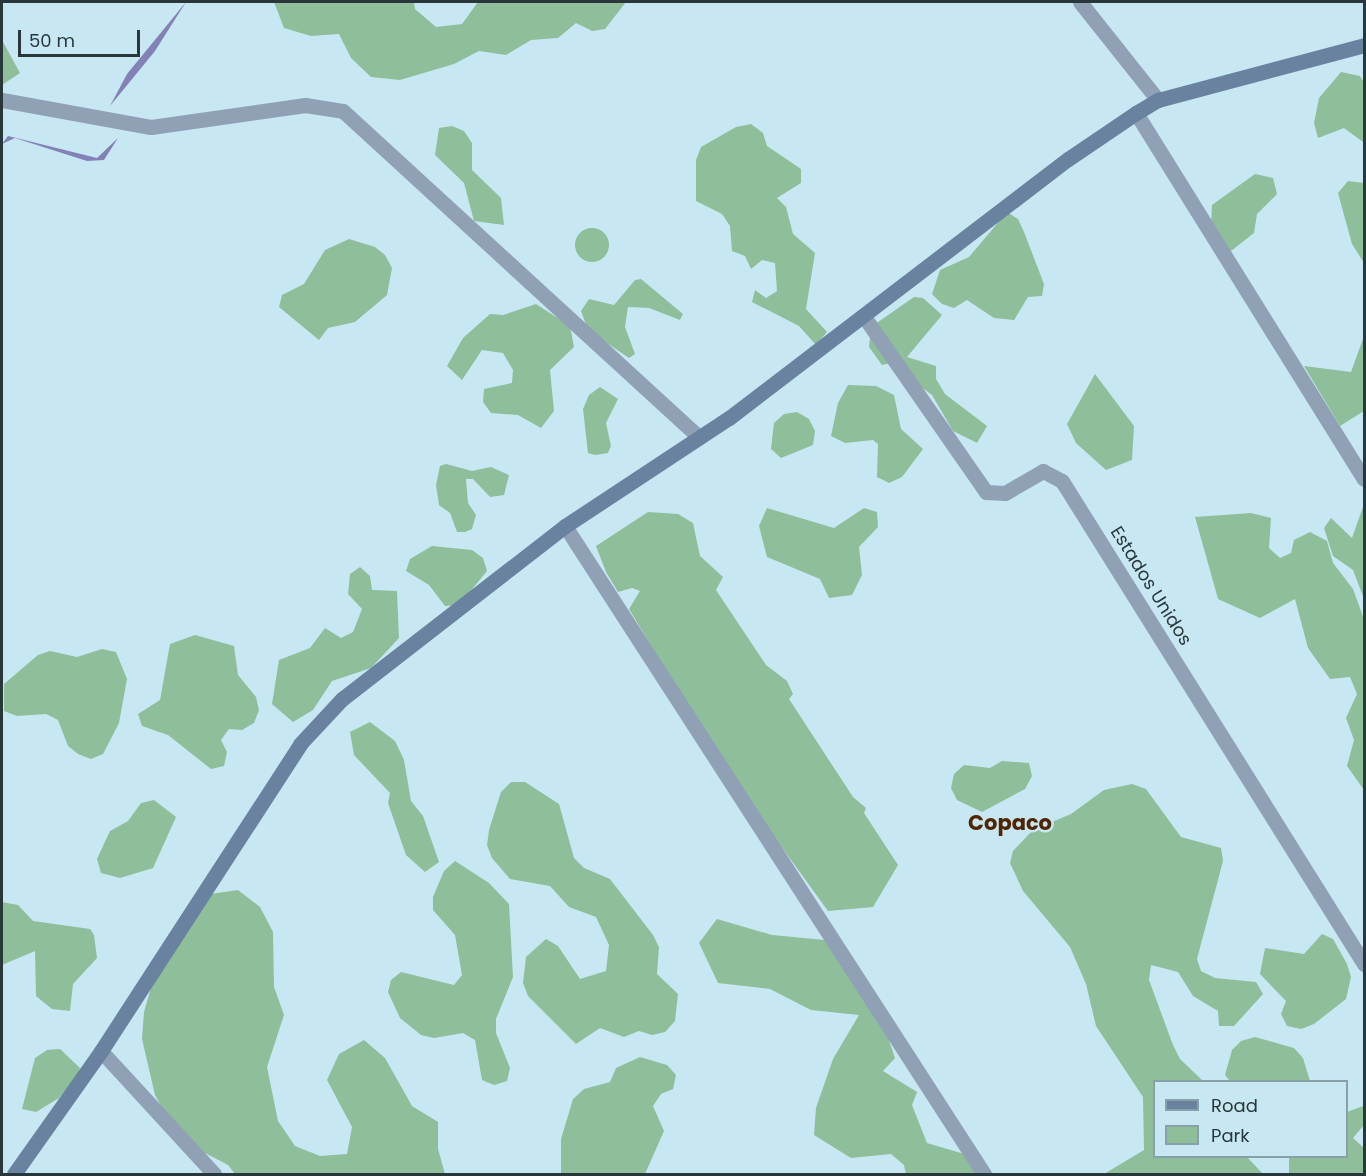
<!DOCTYPE html>
<style>
body{margin:0}
#map{position:relative;width:1366px;height:1176px;overflow:hidden;background:#c7e8f3;font-family:Poppins,sans-serif}
div>[style]{position:absolute}
.green>*{inset:0;background:#8ebe9a}
.round{border-radius:50%}
.water>*{inset:0;background:#8381b5}
.street>*{height:15px;margin:-7.5px;padding:0 7.5px;transform-origin:7.5px;border-radius:7.5px;background:#90a1b6}
.secondary>*{height:15px;margin:-7.5px;padding:0 7.5px;transform-origin:7.5px;border-radius:7.5px;background:#69829f}
span{translate:-50% -50%;white-space:nowrap;text-align:center;line-height:1.15;-webkit-text-stroke:5px #c7e8f3;paint-order:stroke}
.street-label{font-size:18px;color:#29373b}
.quarter-label{font-size:21px;color:#512402;font-weight:700}
.frame{position:absolute;inset:0;border:3px solid #29373b;pointer-events:none}
.legend{position:absolute;left:1153px;top:1080px;width:195px;height:78px;box-sizing:border-box;background:#c7e8f3;border:2px solid #88a1a9;margin:0;padding:8px 10px;list-style:none;font-size:18px;color:#29373b}
.legend li{display:flex;align-items:center;gap:12px;height:30px}
.legend b{width:30px;border:2px solid #88a1a9}
.scale{position:absolute;left:18px;top:30px;width:122px;height:27px;box-sizing:border-box;border:3px solid #29373b;border-top:0;padding-left:8px;font-size:18px;line-height:21px;white-space:nowrap;color:#29373b;-webkit-text-stroke:4px #c7e8f3;paint-order:stroke}
</style>
<div id="map">
<div class="green">
<div style="clip-path:polygon(274px 2px,414px 2px,415px 9px,436px 27px,462px 24px,478px 2px,626px 2px,605px 29px,592px 31px,576px 23px,558px 38px,531px 40px,506px 55px,479px 51px,454px 64px,400px 80px,371px 77px,351px 58px,339px 34px,311px 36px,284px 28px)"></div>
<div style="clip-path:polygon(2px 40px,20px 73px,2px 85px)"></div>
<div style="clip-path:polygon(1341px 72px,1360px 76px,1364px 83px,1363px 142px,1344px 128px,1318px 138px,1314px 123px,1319px 98px)"></div>
<div style="clip-path:polygon(751px 124px,763px 133px,767px 146px,801px 169px,801px 183px,777px 198px,786px 207px,793px 234px,815px 253px,806px 309px,827px 332px,816px 345px,799px 326px,752px 302px,755px 290px,766px 298px,777px 291px,775px 263px,762px 260px,751px 269px,745px 256px,732px 251px,730px 226px,722px 214px,696px 201px,696px 160px,701px 147px,736px 127px)"></div>
<div style="clip-path:polygon(452px 126px,464px 131px,472px 143px,472px 170px,501px 198px,504px 225px,474px 221px,464px 183px,435px 155px,439px 128px)"></div>
<div style="clip-path:polygon(1255px 174px,1273px 178px,1277px 194px,1257px 214px,1254px 233px,1231px 251px,1211px 228px,1212px 205px)"></div>
<div style="clip-path:polygon(1348px 181px,1364px 183px,1364px 263px,1352px 244px,1338px 193px)"></div>
<div style="clip-path:polygon(1007px 212px,1018px 219px,1024px 232px,1044px 284px,1042px 296px,1028px 297px,1014px 320px,994px 318px,967px 300px,954px 308px,942px 304px,932px 294px,940px 270px,969px 257px)"></div>
<div class="round" style="left:575px;top:228px;width:34px;height:34px"></div>
<div style="clip-path:polygon(349px 239px,375px 247px,385px 255px,392px 268px,387px 295px,355px 322px,328px 328px,319px 340px,279px 307px,282px 295px,304px 284px,325px 250px)"></div>
<div style="clip-path:polygon(641px 279px,683px 314px,680px 320px,649px 308px,628px 307px,625px 327px,635px 354px,629px 358px,588px 330px,581px 311px,589px 299px,614px 305px,635px 280px)"></div>
<div style="clip-path:polygon(914px 297px,923px 298px,942px 315px,907px 357px,936px 366px,936px 379px,945px 394px,987px 426px,977px 443px,953px 431px,932px 395px,909px 378px,899px 361px,882px 365px,869px 347px,871px 327px)"></div>
<div style="clip-path:polygon(536px 304px,570px 326px,574px 347px,550px 370px,554px 411px,541px 428px,518px 415px,491px 413px,483px 402px,484px 389px,512px 383px,513px 370px,503px 353px,482px 350px,462px 380px,447px 366px,463px 338px,490px 314px,503px 315px)"></div>
<div style="clip-path:polygon(1364px 336px,1364px 411px,1340px 426px,1304px 366px,1351px 372px)"></div>
<div style="clip-path:polygon(1095px 374px,1134px 426px,1132px 460px,1106px 470px,1076px 443px,1067px 424px)"></div>
<div style="clip-path:polygon(848px 385px,876px 386px,894px 395px,901px 429px,923px 449px,902px 477px,889px 483px,877px 477px,878px 444px,873px 440px,845px 443px,831px 436px,838px 403px)"></div>
<div style="clip-path:polygon(600px 387px,618px 399px,606px 423px,611px 446px,608px 453px,595px 455px,588px 453px,583px 409px,589px 395px)"></div>
<div style="clip-path:polygon(797px 412px,809px 419px,815px 431px,813px 445px,781px 458px,771px 449px,774px 423px,784px 414px)"></div>
<div style="clip-path:polygon(446px 464px,472px 471px,491px 467px,509px 475px,504px 495px,490px 497px,473px 479px,466px 479px,468px 503px,476px 515px,472px 529px,465px 532px,457px 532px,450px 513px,439px 505px,436px 485px,440px 466px)"></div>
<div style="clip-path:polygon(1364px 504px,1364px 599px,1353px 570px,1333px 556px,1324px 528px,1331px 518px,1352px 538px)"></div>
<div style="clip-path:polygon(767px 508px,834px 528px,864px 508px,877px 512px,878px 527px,859px 547px,862px 575px,852px 595px,829px 598px,820px 579px,767px 557px,759px 526px)"></div>
<div style="clip-path:polygon(648px 512px,678px 514px,693px 523px,700px 556px,723px 577px,716px 590px,766px 665px,787px 681px,793px 694px,789px 699px,853px 797px,866px 808px,864px 813px,898px 865px,873px 907px,828px 911px,730px 776px,629px 609px,640px 591px,632px 588px,618px 592px,606px 572px,596px 546px)"></div>
<div style="clip-path:polygon(1251px 513px,1271px 518px,1269px 548px,1280px 558px,1291px 553px,1294px 540px,1310px 532px,1327px 541px,1333px 563px,1353px 589px,1364px 619px,1364px 790px,1347px 766px,1354px 740px,1346px 718px,1357px 694px,1350px 677px,1330px 679px,1308px 648px,1295px 599px,1260px 618px,1218px 599px,1195px 517px)"></div>
<div style="clip-path:polygon(432px 546px,472px 550px,483px 558px,487px 571px,459px 605px,445px 606px,429px 585px,406px 571px,410px 559px)"></div>
<div style="clip-path:polygon(360px 567px,370px 576px,372px 590px,397px 591px,399px 638px,371px 668px,332px 681px,313px 710px,293px 722px,272px 704px,279px 660px,310px 648px,325px 628px,341px 638px,353px 632px,362px 609px,348px 594px,350px 574px)"></div>
<div style="clip-path:polygon(195px 635px,234px 646px,238px 675px,256px 697px,259px 710px,254px 723px,242px 730px,229px 729px,221px 740px,227px 752px,224px 766px,211px 769px,168px 735px,142px 726px,138px 714px,160px 700px,170px 644px)"></div>
<div style="clip-path:polygon(102px 649px,116px 652px,127px 679px,119px 723px,103px 754px,91px 759px,78px 754px,68px 746px,58px 720px,46px 714px,17px 716px,4px 711px,4px 684px,38px 655px,50px 651px,77px 657px)"></div>
<div style="clip-path:polygon(370px 722px,395px 741px,404px 760px,411px 801px,423px 816px,439px 862px,425px 872px,406px 855px,388px 803px,390px 793px,354px 755px,350px 732px)"></div>
<div style="clip-path:polygon(1002px 761px,1029px 763px,1032px 776px,1025px 789px,982px 812px,957px 800px,951px 788px,954px 774px,964px 765px,990px 768px)"></div>
<div style="clip-path:polygon(511px 782px,525px 782px,559px 804px,574px 858px,584px 868px,610px 879px,653px 935px,659px 947px,657px 974px,678px 994px,675px 1021px,665px 1032px,652px 1035px,639px 1031px,624px 1037px,600px 1028px,576px 1044px,528px 996px,523px 983px,526px 957px,546px 939px,558px 946px,580px 979px,606px 971px,609px 945px,596px 917px,569px 907px,550px 886px,510px 879px,492px 858px,487px 845px,489px 830px,501px 792px)"></div>
<div style="clip-path:polygon(1132px 784px,1146px 789px,1181px 837px,1221px 848px,1223px 861px,1197px 959px,1201px 971px,1215px 978px,1256px 982px,1263px 994px,1234px 1026px,1219px 1026px,1218px 1011px,1193px 996px,1178px 972px,1151px 965px,1149px 980px,1173px 1045px,1180px 1059px,1203px 1081px,1154px 1082px,1154px 1156px,1247px 1157px,1263px 1174px,1104px 1174px,1144px 1150px,1143px 1097px,1096px 1026px,1086px 984px,1070px 947px,1023px 891px,1010px 863px,1013px 851px,1033px 830px,1071px 814px,1104px 790px)"></div>
<div style="clip-path:polygon(154px 800px,176px 817px,153px 868px,120px 878px,101px 873px,97px 859px,110px 831px,128px 821px,141px 803px)"></div>
<div style="clip-path:polygon(455px 861px,489px 883px,509px 904px,513px 977px,496px 1019px,496px 1033px,510px 1068px,507px 1081px,494px 1085px,482px 1080px,475px 1040px,463px 1033px,434px 1038px,421px 1035px,400px 1018px,388px 992px,391px 980px,401px 972px,454px 985px,462px 975px,455px 935px,433px 910px,433px 897px,444px 871px)"></div>
<div style="clip-path:polygon(238px 890px,260px 907px,273px 932px,274px 987px,284px 1015px,267px 1067px,278px 1121px,295px 1146px,320px 1156px,347px 1154px,352px 1127px,327px 1080px,339px 1054px,364px 1040px,385px 1058px,412px 1106px,438px 1122px,438px 1149px,445px 1174px,235px 1174px,228px 1165px,180px 1140px,155px 1095px,142px 1039px,144px 1012px,151px 988px,210px 894px)"></div>
<div style="clip-path:polygon(2px 902px,18px 905px,33px 921px,90px 929px,94px 935px,97px 958px,73px 984px,70px 1011px,52px 1009px,36px 996px,35px 951px,2px 965px)"></div>
<div style="clip-path:polygon(717px 919px,772px 935px,825px 940px,878px 1008px,895px 1058px,883px 1071px,917px 1092px,912px 1105px,927px 1143px,971px 1156px,977px 1174px,906px 1174px,904px 1165px,891px 1154px,851px 1158px,814px 1135px,816px 1108px,833px 1059px,859px 1015px,811px 1010px,770px 989px,718px 983px,699px 943px)"></div>
<div style="clip-path:polygon(1322px 934px,1333px 939px,1347px 964px,1351px 977px,1346px 999px,1314px 1024px,1301px 1029px,1287px 1026px,1281px 1014px,1286px 1001px,1260px 974px,1265px 948px,1304px 954px)"></div>
<div style="clip-path:polygon(1255px 1037px,1294px 1048px,1303px 1058px,1310px 1081px,1230px 1081px,1225px 1075px,1232px 1050px,1241px 1041px)"></div>
<div style="clip-path:polygon(60px 1049px,80px 1068px,78px 1074px,59px 1098px,36px 1112px,22px 1109px,35px 1058px,47px 1050px)"></div>
<div style="clip-path:polygon(640px 1057px,667px 1065px,676px 1075px,673px 1089px,661px 1094px,653px 1106px,664px 1131px,645px 1174px,561px 1174px,561px 1139px,573px 1099px,584px 1089px,610px 1082px,616px 1068px)"></div>
<div style="clip-path:polygon(1363px 1106px,1364px 1125px,1353px 1138px,1363px 1147px,1364px 1174px,1289px 1174px,1289px 1157px,1346px 1156px,1347px 1112px)"></div>
</div>
<div class="water">
<div style="clip-path:polygon(186px 2px,155px 51px,110px 106px,127px 74px)"></div>
<div style="clip-path:polygon(8px 136px,97px 158px,118px 138px,104px 160px,87px 161px,15px 138px,2px 144px)"></div>
</div>
<div class="street">
<div style="left:1080px;top:2px;width:125px;rotate:51.5deg"></div>
<div style="left:2px;top:100px;width:151px;rotate:10.3deg"></div>
<div style="left:151px;top:127px;width:156px;rotate:-8.1deg"></div>
<div style="left:305px;top:105px;width:38px;rotate:9deg"></div>
<div style="left:343px;top:111px;width:483px;rotate:42.5deg"></div>
<div style="left:1136px;top:113px;width:431px;rotate:58.1deg"></div>
<div style="left:865px;top:318px;width:212px;rotate:55.2deg"></div>
<div style="left:986px;top:492px;width:19px;rotate:3deg"></div>
<div style="left:1005px;top:493px;width:44px;rotate:-30.1deg"></div>
<div style="left:1043px;top:471px;width:21px;rotate:28deg"></div>
<div style="left:1062px;top:481px;width:570px;rotate:57.98deg"></div>
<div style="left:565px;top:526px;width:772px;rotate:57.11deg"></div>
<div style="left:101px;top:1051px;width:167px;rotate:47.4deg"></div>
</div>
<div class="secondary">
<div style="left:14px;top:1174px;width:151px;rotate:-54.7deg"></div>
<div style="left:101px;top:1051px;width:366px;rotate:-57deg"></div>
<div style="left:300px;top:744px;width:62px;rotate:-47deg"></div>
<div style="left:342px;top:699px;width:282px;rotate:-37.8deg"></div>
<div style="left:565px;top:526px;width:196px;rotate:-33.4deg"></div>
<div style="left:729px;top:418px;width:427px;rotate:-37.4deg"></div>
<div style="left:1068px;top:159px;width:82px;rotate:-34.1deg"></div>
<div style="left:1136px;top:113px;width:26px;rotate:-31deg"></div>
<div style="left:1158px;top:100px;width:213px;rotate:-14.9deg"></div>
</div>
<div class="street-label">
<span style="left:1151px;top:586px;rotate:58deg">Estados Unidos</span>
</div>
<div class="quarter-label">
<span style="left:1010px;top:823px">Copaco</span>
</div>
<div class="frame"></div>
<ul class="legend">
<li><b style="height:8px;background:#69829f"></b>Road</li>
<li><b style="height:16px;background:#8ebe9a"></b>Park</li>
</ul>
<div class="scale">50 m</div>
</div>
